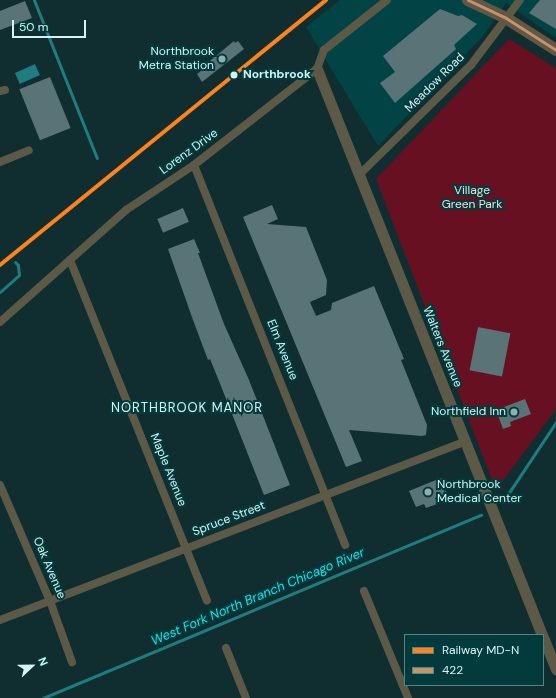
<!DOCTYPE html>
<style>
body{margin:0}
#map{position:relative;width:556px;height:698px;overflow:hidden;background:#102e30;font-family:"DM Sans",sans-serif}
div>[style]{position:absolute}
.built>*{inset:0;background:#024446}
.green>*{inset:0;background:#671021}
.water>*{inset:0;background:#1f7c80;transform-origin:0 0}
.stream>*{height:3px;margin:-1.5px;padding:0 1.5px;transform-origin:1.5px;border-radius:1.5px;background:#1f7c80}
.building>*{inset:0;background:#5a7377;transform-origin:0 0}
.minor>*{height:8px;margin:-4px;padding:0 4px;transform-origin:4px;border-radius:4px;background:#5d5947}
.tertiary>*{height:11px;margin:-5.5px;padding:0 5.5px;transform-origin:5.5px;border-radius:5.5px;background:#5d5947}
.secondary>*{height:12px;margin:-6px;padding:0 6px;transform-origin:6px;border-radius:6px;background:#605844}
.bus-1>*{height:3px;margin:-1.5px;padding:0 1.5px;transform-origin:1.5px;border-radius:1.5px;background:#c7916a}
.rail-1>*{height:4px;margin:-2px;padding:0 2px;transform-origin:2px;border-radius:2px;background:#ff821d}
.dots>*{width:11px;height:11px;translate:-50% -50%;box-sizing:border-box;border:2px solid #033b3d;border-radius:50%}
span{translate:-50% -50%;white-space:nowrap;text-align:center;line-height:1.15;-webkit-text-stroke:4px #033b3d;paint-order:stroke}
.poi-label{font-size:12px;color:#d3f3f4}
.right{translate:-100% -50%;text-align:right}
.left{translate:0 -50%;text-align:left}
.stop-label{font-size:12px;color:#d3f3f4;font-weight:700}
.street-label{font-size:12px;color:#d3f3f4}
.park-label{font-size:12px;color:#f7d8d7}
.neighbourhood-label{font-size:13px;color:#d3f3f4;letter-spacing:1px}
.water-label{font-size:13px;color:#16e4eb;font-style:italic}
.legend{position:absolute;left:404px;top:634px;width:140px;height:52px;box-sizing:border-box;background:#033b3d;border:1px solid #568586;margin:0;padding:5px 7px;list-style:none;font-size:12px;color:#d3f3f4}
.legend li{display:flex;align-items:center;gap:8px;height:20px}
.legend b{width:20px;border:1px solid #568586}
.north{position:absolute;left:12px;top:646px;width:40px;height:40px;-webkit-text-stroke:3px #033b3d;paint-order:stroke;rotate:68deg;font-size:11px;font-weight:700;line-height:16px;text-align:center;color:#d3f3f4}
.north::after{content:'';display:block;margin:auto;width:14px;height:18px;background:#d3f3f4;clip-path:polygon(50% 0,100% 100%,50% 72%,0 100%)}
.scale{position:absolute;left:12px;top:20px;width:74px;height:18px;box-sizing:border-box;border:2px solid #d3f3f4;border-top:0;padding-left:5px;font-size:12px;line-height:14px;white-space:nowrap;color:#d3f3f4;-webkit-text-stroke:3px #033b3d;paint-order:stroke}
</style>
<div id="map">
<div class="built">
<div style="clip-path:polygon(340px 0,556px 0,556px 38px,506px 3px,482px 37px,378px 146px,306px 27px)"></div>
</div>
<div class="green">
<div style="clip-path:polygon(509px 39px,556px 68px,556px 409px,496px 490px,376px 179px)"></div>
</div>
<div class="water">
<div style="left:35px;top:64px;width:12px;height:22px;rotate:66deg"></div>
</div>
<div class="stream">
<div style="left:34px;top:0;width:170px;rotate:68.3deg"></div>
<div style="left:0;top:292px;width:25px;rotate:-42deg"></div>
<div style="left:19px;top:275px;width:10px;rotate:-96deg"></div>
<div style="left:18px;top:265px;width:4px;rotate:-135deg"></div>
<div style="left:504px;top:500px;width:94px;rotate:-56.3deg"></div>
<div style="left:43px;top:698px;width:475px;rotate:-22.7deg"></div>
</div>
<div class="building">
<div style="clip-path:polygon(540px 0,556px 0,556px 29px,529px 13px)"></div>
<div style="clip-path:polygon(25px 1px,32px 18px,0 30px,0 11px)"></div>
<div style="clip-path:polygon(440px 9px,458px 16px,462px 15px,477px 24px,454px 45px,456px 49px,395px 103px,380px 83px,395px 72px,383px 56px)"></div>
<div style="clip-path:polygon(234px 41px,235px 43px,238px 41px,244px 49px,202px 82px,197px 74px,201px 71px,200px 69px)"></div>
<div style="left:50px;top:77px;width:55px;height:33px;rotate:68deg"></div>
<div style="clip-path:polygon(272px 205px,278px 219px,267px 224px,306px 227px,327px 280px,326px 295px,310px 302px,316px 316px,331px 310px,332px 303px,374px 286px,404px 359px,401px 360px,427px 425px,426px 435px,422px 436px,349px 430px,362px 461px,346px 467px,243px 217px)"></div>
<div style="left:183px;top:208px;width:15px;height:28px;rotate:67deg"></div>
<div style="clip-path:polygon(194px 239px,200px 253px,198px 253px,224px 324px,249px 380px,290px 485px,264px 495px,219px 381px,210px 359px,208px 360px,193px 320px,168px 249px)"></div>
<div style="left:478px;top:327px;width:33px;height:44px;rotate:11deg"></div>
<div style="clip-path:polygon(525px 399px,531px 414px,510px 422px,511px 426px,503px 429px,496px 410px)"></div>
<div style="clip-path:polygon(441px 478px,447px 494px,435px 498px,437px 504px,426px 508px,424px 504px,416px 507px,409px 491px)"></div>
</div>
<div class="minor">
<div style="left:0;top:91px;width:5px;rotate:-11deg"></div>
<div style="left:0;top:162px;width:31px;rotate:-22deg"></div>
<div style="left:194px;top:165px;width:409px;rotate:68.3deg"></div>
<div style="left:359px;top:175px;width:157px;rotate:-44.5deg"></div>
<div style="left:471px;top:65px;width:81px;rotate:-53deg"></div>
<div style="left:70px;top:260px;width:367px;rotate:68.1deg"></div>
<div style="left:0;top:322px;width:169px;rotate:-41.6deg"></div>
<div style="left:126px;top:210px;width:82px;rotate:-33.5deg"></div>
<div style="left:194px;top:165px;width:156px;rotate:-38deg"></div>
<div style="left:317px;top:69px;width:20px;rotate:-70deg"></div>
<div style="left:324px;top:50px;width:80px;rotate:-38.4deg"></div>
<div style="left:0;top:485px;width:126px;rotate:66.7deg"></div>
<div style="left:50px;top:601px;width:65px;rotate:70.2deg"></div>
<div style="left:364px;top:591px;width:116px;rotate:67.6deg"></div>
<div style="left:0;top:620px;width:499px;rotate:-21deg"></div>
<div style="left:226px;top:648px;width:54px;rotate:68.2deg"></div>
</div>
<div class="tertiary">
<div style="left:317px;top:69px;width:609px;rotate:68.32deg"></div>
<div style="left:543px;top:637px;width:35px;rotate:68deg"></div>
</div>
<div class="secondary">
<div style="left:468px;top:0;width:42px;rotate:25.3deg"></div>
<div style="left:506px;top:18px;width:59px;rotate:32.6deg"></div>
</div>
<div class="bus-1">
<div style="left:468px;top:0;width:42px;rotate:25.3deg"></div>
<div style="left:506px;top:18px;width:59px;rotate:32.6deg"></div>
</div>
<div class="rail-1">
<div style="left:0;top:265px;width:420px;rotate:-39.1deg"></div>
</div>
<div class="dots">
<div style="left:222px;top:59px;background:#8faeaf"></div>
<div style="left:234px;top:75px;background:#d3f3f4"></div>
<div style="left:514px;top:412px;background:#8faeaf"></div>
<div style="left:428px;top:492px;background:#8faeaf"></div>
</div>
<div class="poi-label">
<span class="right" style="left:214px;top:59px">Northbrook<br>Metra Station</span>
<span class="right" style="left:506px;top:412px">Northfield Inn</span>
<span class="left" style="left:437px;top:492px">Northbrook<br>Medical Center</span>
</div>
<div class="stop-label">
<span class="left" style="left:243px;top:75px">Northbrook</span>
</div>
<div class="street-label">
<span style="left:435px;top:83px;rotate:-45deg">Meadow Road</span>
<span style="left:189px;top:152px;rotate:-36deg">Lorenz Drive</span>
<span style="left:442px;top:347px;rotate:68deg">Walters Avenue</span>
<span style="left:282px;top:350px;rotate:68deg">Elm Avenue</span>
<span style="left:168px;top:470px;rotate:68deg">Maple Avenue</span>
<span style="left:229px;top:519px;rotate:-21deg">Spruce Street</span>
<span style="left:49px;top:568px;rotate:67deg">Oak Avenue</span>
</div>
<div class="park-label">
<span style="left:472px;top:198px">Village<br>Green Park</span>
</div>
<div class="neighbourhood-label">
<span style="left:187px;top:408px">NORTHBROOK MANOR</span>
</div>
<div class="water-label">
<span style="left:258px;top:597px;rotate:-23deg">West Fork North Branch Chicago River</span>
</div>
<ul class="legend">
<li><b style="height:5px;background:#ff821d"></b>Railway MD-N</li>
<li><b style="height:5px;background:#c7916a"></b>422</li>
</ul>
<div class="north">N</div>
<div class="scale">50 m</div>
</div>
